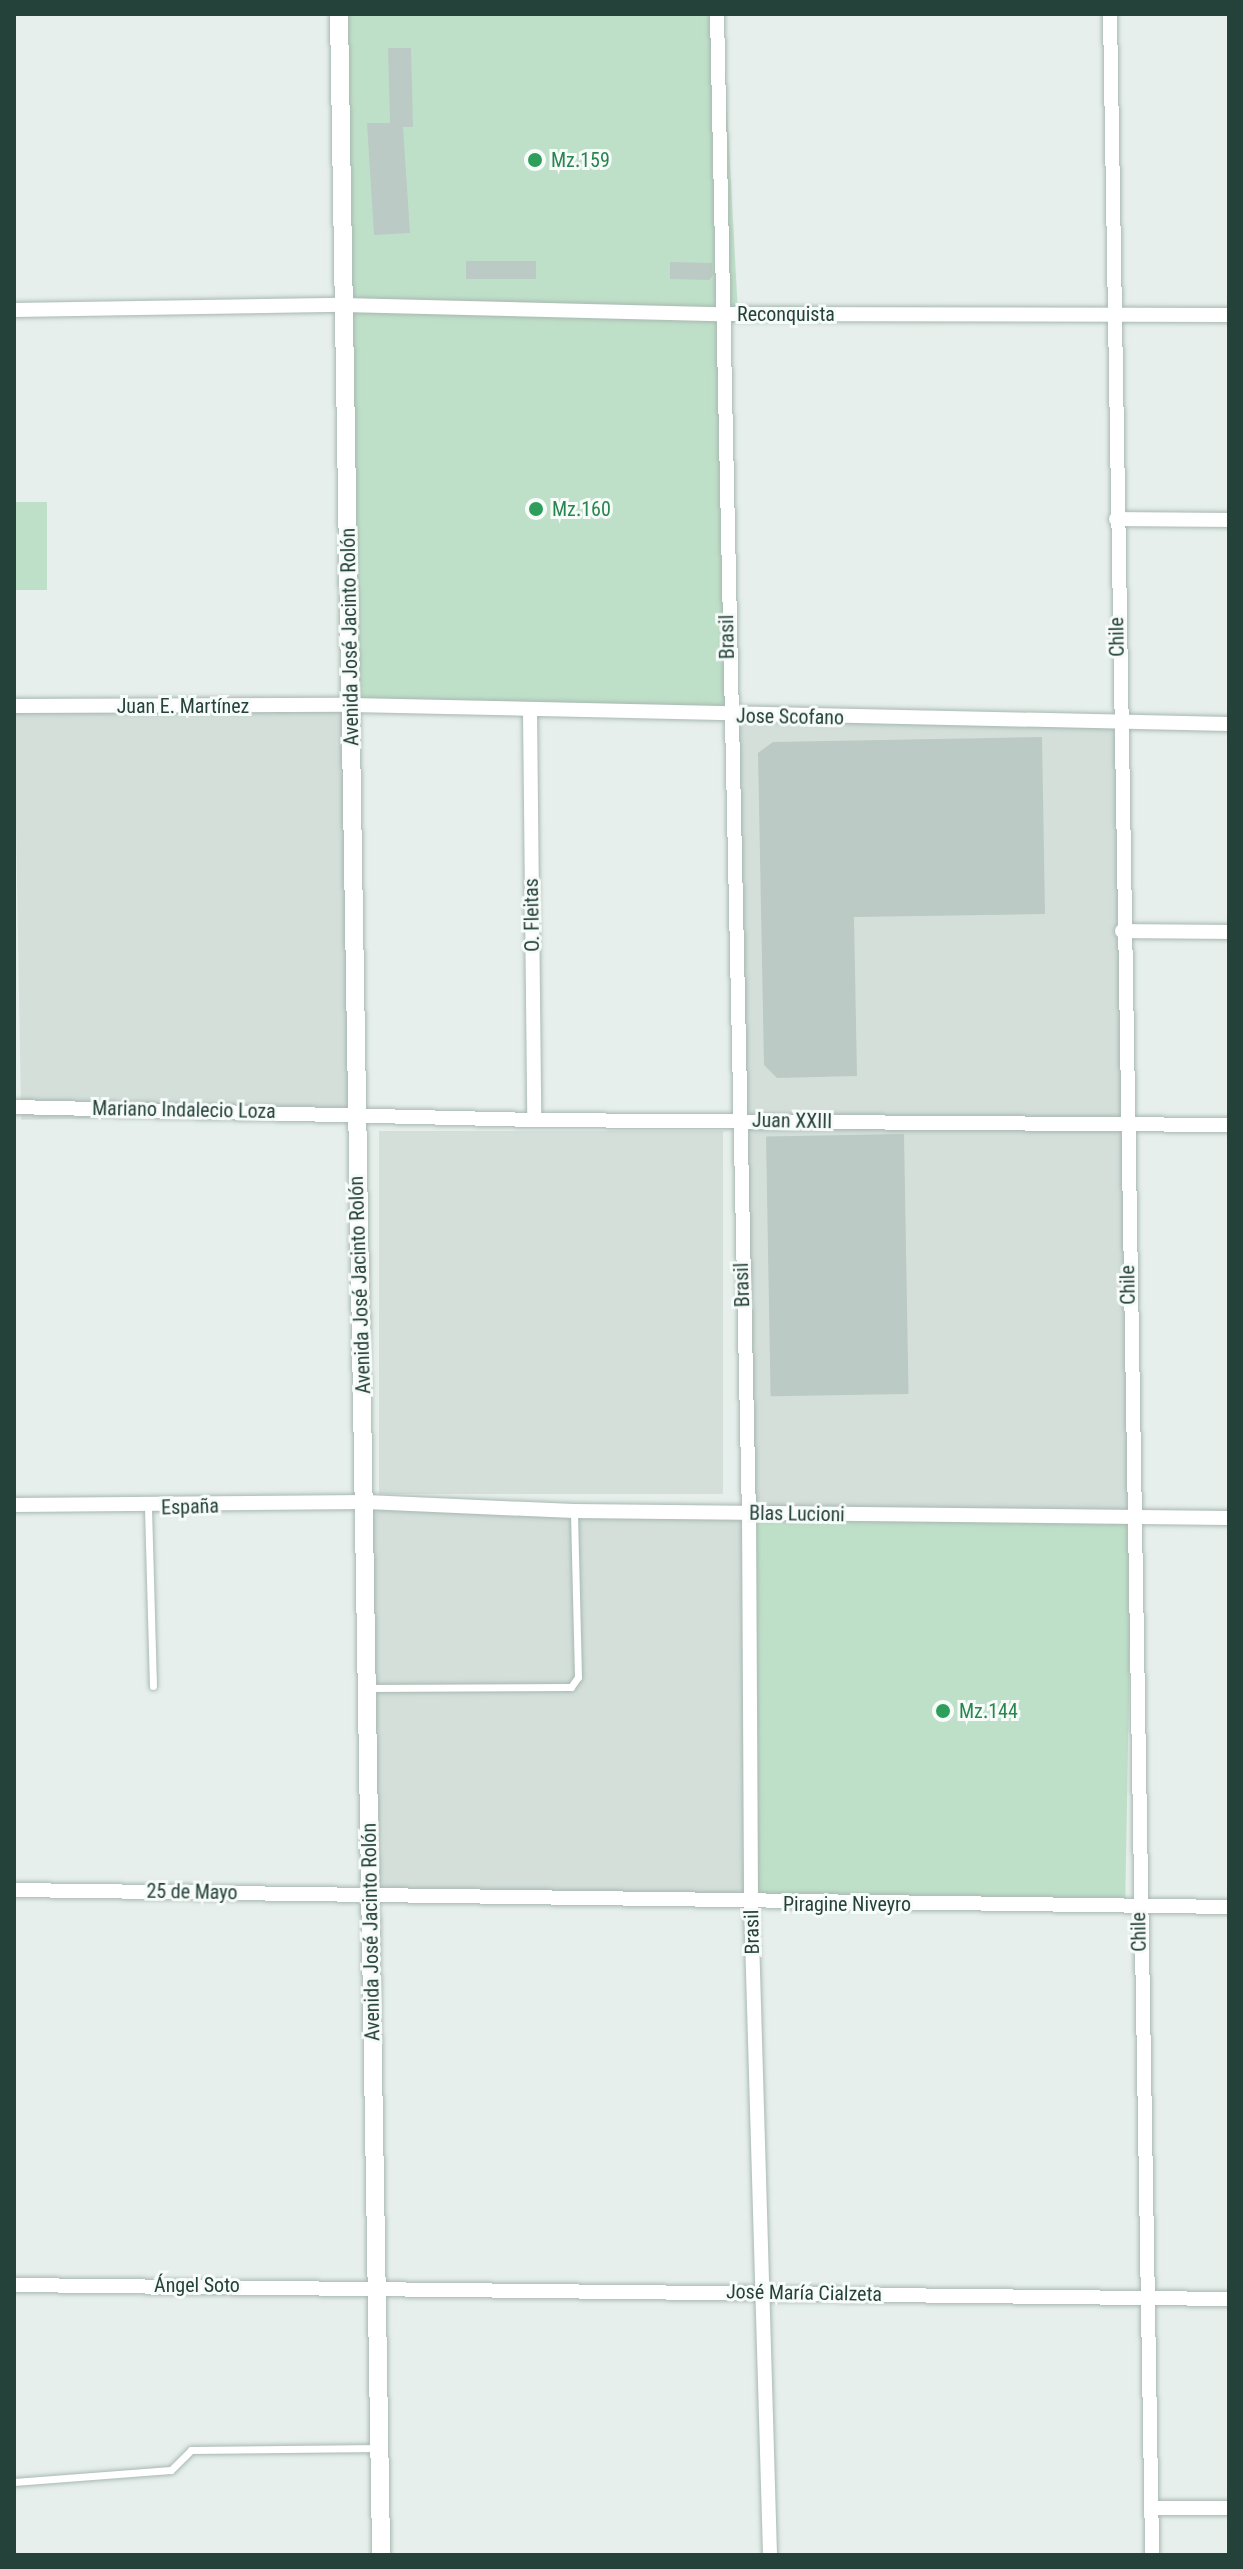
<!DOCTYPE html>
<meta charset="utf-8">
<style>
body{margin:0}
#map{position:relative;width:1243px;height:2569px;overflow:hidden;background:#e6efeb;font-family:"Roboto Condensed",sans-serif}
div>[style]{position:absolute}
.built>*{inset:0;background:#d4dfda;transform-origin:0 0}
.green>*{inset:0;background:#bfe0c8;transform-origin:0 0}
.building>*{inset:0;background:#bbcac4;transform-origin:0 0}
.roads{filter:drop-shadow(0 0 2px #a8b8b2) drop-shadow(0 0 2px #a8b8b2)}
.service>*{height:7px;margin:-3.5px;padding:0 3.5px;transform-origin:3.5px;border-radius:3.5px;background:#fff}
.minor>*{height:14px;margin:-7px;padding:0 7px;transform-origin:7px;border-radius:7px;background:#fff}
.tertiary>*{height:18px;margin:-9px;padding:0 9px;transform-origin:9px;border-radius:9px;background:#fff}
.dots>*{width:22px;height:22px;translate:-50% -50%;box-sizing:border-box;border:4px solid #f7fbf9;border-radius:50%}
span{translate:-50% -50%;white-space:nowrap;text-align:center;line-height:1.15;-webkit-text-stroke:6px #f7fbf9;paint-order:stroke}
.leisure-label{font-size:20px;color:#27864d}
.left{translate:0 -50%;text-align:left}
.street-label{font-size:20px;color:#24423a}
.frame{position:absolute;inset:0;border:16px solid #24423a;pointer-events:none}
</style>
<div id="map">
<div class="built">
<div style="left:351px;top:705px;width:409px;height:337px;rotate:89deg"></div>
<div style="clip-path:polygon(729px 715px,1119px 723px,1132px 1518px,751px 1903px,370px 1895px,366px 1502px,749px 1513px)"></div>
<div style="left:379px;top:1131px;width:344px;height:363px"></div>
</div>
<div class="green">
<div style="clip-path:polygon(339px 14px,722px 14px,738px 314px,721px 313px,729px 715px,351px 705px)"></div>
<div style="left:14px;top:502px;width:33px;height:88px"></div>
<div style="left:749px;top:1513px;width:383px;height:390px;rotate:1deg"></div>
</div>
<div class="building">
<div style="clip-path:polygon(388px 48px,411px 48px,413px 127px,403px 127px,410px 233px,374px 235px,367px 123px,390px 123px)"></div>
<div style="left:466px;top:261px;width:70px;height:18px"></div>
<div style="clip-path:polygon(670px 262px,712px 263px,713px 275px,709px 280px,670px 279px)"></div>
<div style="clip-path:polygon(1042px 737px,1045px 914px,854px 917px,857px 1076px,777px 1078px,764px 1065px,758px 753px,773px 742px)"></div>
<div style="left:904px;top:1134px;width:260px;height:138px;rotate:89deg"></div>
</div>
<div class="roads">
<div class="service">
<div style="left:148px;top:1508px;width:178px;rotate:88.4deg"></div>
<div style="left:369px;top:1688px;width:202px;rotate:-0.3deg"></div>
<div style="left:571px;top:1687px;width:12px;rotate:-55deg"></div>
<div style="left:578px;top:1677px;width:166px;rotate:-91.4deg"></div>
<div style="left:14px;top:2482px;width:157px;rotate:-4.4deg"></div>
<div style="left:171px;top:2470px;width:28px;rotate:-45deg"></div>
<div style="left:191px;top:2450px;width:188px;rotate:-0.6deg"></div>
</div>
<div class="minor">
<div style="left:717px;top:14px;width:1499px;rotate:88.78deg"></div>
<div style="left:749px;top:1513px;width:390px;rotate:89.7deg"></div>
<div style="left:751px;top:1903px;width:652px;rotate:88.33deg"></div>
<div style="left:1110px;top:14px;width:2541px;rotate:89.05deg"></div>
<div style="left:14px;top:310px;width:329px;rotate:-0.9deg"></div>
<div style="left:343px;top:305px;width:377px;rotate:1.4deg"></div>
<div style="left:720px;top:314px;width:509px;rotate:0.11deg"></div>
<div style="left:1116px;top:519px;width:113px;rotate:0.5deg"></div>
<div style="left:14px;top:706px;width:337px;rotate:-0.2deg"></div>
<div style="left:351px;top:705px;width:878px;rotate:1.24deg"></div>
<div style="left:530px;top:710px;width:410px;rotate:89.4deg"></div>
<div style="left:1122px;top:931px;width:107px;rotate:0.5deg"></div>
<div style="left:14px;top:1107px;width:520px;rotate:1.43deg"></div>
<div style="left:534px;top:1120px;width:695px;rotate:0.41deg"></div>
<div style="left:14px;top:1505px;width:352px;rotate:-0.5deg"></div>
<div style="left:366px;top:1502px;width:208px;rotate:2.5deg"></div>
<div style="left:574px;top:1511px;width:655px;rotate:0.61deg"></div>
<div style="left:14px;top:1890px;width:1215px;rotate:0.8deg"></div>
<div style="left:14px;top:2285px;width:1215px;rotate:0.66deg"></div>
<div style="left:1151px;top:2508px;width:78px"></div>
</div>
<div class="tertiary">
<div style="left:339px;top:14px;width:2541px;rotate:89.05deg"></div>
</div>
</div>
<div class="dots">
<div style="left:535px;top:160px;background:#2e9e5b"></div>
<div style="left:536px;top:509px;background:#2e9e5b"></div>
<div style="left:943px;top:1711px;background:#2e9e5b"></div>
</div>
<div class="leisure-label">
<span class="left" style="left:551px;top:160px">Mz.159</span>
<span class="left" style="left:552px;top:509px">Mz.160</span>
<span class="left" style="left:959px;top:1711px">Mz.144</span>
</div>
<div class="street-label">
<span style="left:786px;top:314px">Reconquista</span>
<span style="left:350px;top:637px;rotate:-91deg">Avenida José Jacinto Rolón</span>
<span style="left:727px;top:637px;rotate:-91deg">Brasil</span>
<span style="left:1117px;top:637px;rotate:-91deg">Chile</span>
<span style="left:183px;top:706px">Juan E. Martínez</span>
<span style="left:790px;top:717px;rotate:1deg">Jose Scofano</span>
<span style="left:532px;top:915px;rotate:-91deg">O. Fleitas</span>
<span style="left:184px;top:1110px;rotate:1deg">Mariano Indalecio Loza</span>
<span style="left:792px;top:1121px;rotate:1deg">Juan XXIII</span>
<span style="left:360px;top:1285px;rotate:-92deg">Avenida José Jacinto Rolón</span>
<span style="left:742px;top:1285px;rotate:-92deg">Brasil</span>
<span style="left:1128px;top:1285px;rotate:-91deg">Chile</span>
<span style="left:190px;top:1507px;rotate:-2deg">España</span>
<span style="left:797px;top:1514px;rotate:1deg">Blas Lucioni</span>
<span style="left:192px;top:1892px;rotate:1deg">25 de Mayo</span>
<span style="left:847px;top:1904px">Piragine Niveyro</span>
<span style="left:371px;top:1932px;rotate:-91deg">Avenida José Jacinto Rolón</span>
<span style="left:752px;top:1932px;rotate:-91deg">Brasil</span>
<span style="left:1139px;top:1932px;rotate:-91deg">Chile</span>
<span style="left:197px;top:2285px">Ángel Soto</span>
<span style="left:804px;top:2293px;rotate:1deg">José María Cialzeta</span>
</div>
<div class="frame"></div>
</div>
